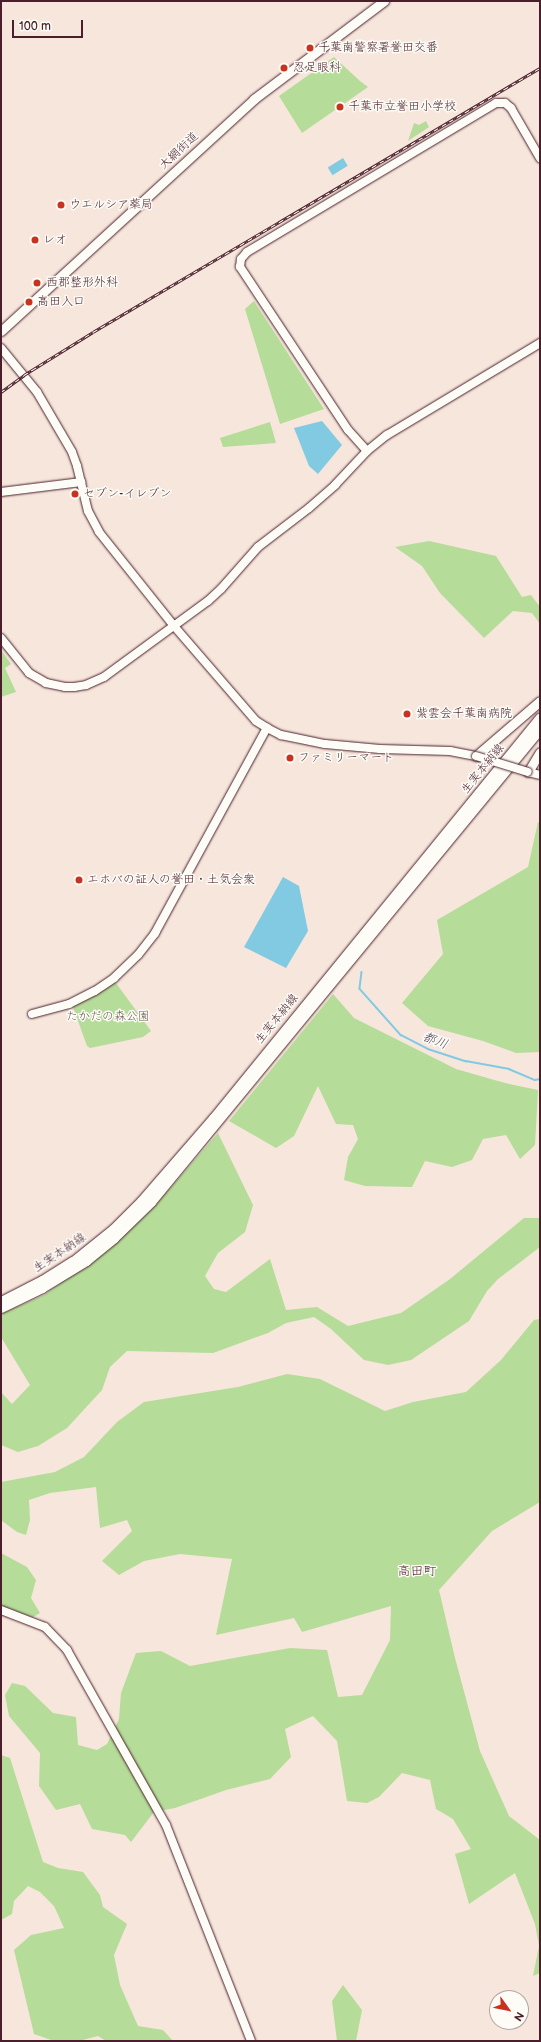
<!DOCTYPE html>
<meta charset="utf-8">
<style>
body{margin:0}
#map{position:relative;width:541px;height:2042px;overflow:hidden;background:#f7e6dc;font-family:"Balsamiq Sans","Klee One",sans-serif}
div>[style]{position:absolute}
.green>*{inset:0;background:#b5dc98}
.water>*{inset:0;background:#81cae2;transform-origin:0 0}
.stream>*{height:1.5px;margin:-0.75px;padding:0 0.75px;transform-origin:0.75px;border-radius:0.75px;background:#81cae2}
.roads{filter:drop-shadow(0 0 1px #4a1f2b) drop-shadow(0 0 1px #4a1f2b)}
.secondary>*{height:8px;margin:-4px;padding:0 4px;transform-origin:4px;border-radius:4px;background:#fdfcf7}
.primary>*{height:9px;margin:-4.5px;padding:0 4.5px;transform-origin:4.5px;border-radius:4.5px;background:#fdfcf7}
.rail>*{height:3px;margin-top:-1.5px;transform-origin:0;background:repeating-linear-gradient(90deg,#fdfcf7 0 4.5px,#4a1f2b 0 9px);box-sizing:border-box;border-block:1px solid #4a1f2b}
.bridges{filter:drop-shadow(0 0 1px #4a1f2b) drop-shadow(0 0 1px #4a1f2b)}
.secondary-bridge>*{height:8px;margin:-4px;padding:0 4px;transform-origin:4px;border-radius:4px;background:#fdfcf7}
.dots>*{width:11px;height:11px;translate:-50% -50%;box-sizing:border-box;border:2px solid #fdfcf7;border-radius:50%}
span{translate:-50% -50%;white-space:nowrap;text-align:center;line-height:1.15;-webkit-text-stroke:3px #fdfcf7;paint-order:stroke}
.poi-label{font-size:12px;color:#4a1f2b}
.left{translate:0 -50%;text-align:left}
.street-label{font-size:12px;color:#4a1f2b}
.park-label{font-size:12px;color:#6a584c}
.water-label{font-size:13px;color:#5a5262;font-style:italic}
.neighbourhood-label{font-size:13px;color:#4a1f2b}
.frame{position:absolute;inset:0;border:2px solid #4a1f2b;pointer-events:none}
.north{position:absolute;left:489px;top:1990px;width:40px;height:40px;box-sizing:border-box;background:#fdfcf7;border:1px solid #b5a4a5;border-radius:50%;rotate:123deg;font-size:11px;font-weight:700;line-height:16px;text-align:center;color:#4a1f2b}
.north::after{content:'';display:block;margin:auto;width:14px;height:18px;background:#c8321e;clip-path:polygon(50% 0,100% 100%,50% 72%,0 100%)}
.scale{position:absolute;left:12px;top:20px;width:71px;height:18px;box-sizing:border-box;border:2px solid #4a1f2b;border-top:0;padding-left:5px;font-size:12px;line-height:14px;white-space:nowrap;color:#4a1f2b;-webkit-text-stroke:3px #fdfcf7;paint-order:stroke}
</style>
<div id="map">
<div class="green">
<div style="clip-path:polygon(334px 57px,360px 81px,368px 87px,302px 133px,279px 96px)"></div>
<div style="clip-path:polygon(426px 121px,429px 127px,408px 141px,414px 123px,419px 125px)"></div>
<div style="clip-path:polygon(254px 301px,324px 409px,280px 424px,245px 309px)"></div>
<div style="clip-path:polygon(270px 422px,276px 443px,223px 447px,220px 438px)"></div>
<div style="clip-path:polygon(429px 541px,496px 556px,522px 597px,531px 595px,540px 607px,540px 624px,532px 613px,513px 611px,484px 638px,440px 593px,422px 566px,395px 547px)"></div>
<div style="clip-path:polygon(1px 650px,11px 664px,5px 668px,16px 692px,1px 697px)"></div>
<div style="clip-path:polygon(538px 822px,540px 823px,540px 1052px,516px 1053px,483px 1041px,428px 1026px,402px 1003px,443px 954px,437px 920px,528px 867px)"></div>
<div style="clip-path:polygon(113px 982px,116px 983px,151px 1031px,143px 1037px,90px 1048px,87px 1046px,73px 1007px,74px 1004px)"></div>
<div style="clip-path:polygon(333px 994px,354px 1018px,456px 1069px,505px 1083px,538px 1090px,535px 1145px,520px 1159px,506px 1135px,483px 1139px,472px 1160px,452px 1167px,425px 1161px,412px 1187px,365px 1186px,344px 1180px,348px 1157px,358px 1139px,353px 1125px,336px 1124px,318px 1086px,294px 1136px,276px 1148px,229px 1121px)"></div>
<div style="clip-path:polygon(218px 1133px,253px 1205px,245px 1232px,218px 1253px,205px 1276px,214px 1289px,226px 1292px,270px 1259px,286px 1310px,317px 1307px,348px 1326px,401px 1313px,450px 1279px,524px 1218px,540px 1218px,540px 1247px,498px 1279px,487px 1291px,469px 1321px,411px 1360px,388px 1365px,364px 1360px,331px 1329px,314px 1317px,286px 1323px,268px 1333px,213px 1353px,127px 1351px,110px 1367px,102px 1390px,67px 1428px,38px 1446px,18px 1452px,1px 1445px,1px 1392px,12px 1404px,30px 1385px,1px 1337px,1px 1314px,44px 1295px,99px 1255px,152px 1209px)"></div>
<div style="clip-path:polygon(540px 1319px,540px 1502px,492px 1531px,439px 1590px,455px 1658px,480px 1751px,509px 1816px,540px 1840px,540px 1973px,533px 1976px,539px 1946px,535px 1924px,515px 1873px,469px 1904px,455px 1854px,471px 1849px,453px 1819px,436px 1809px,430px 1780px,402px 1773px,379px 1797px,367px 1803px,347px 1801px,337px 1741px,313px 1716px,285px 1729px,291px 1757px,270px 1779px,226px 1790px,175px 1808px,154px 1812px,131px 1842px,125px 1835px,92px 1829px,80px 1804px,56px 1810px,39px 1786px,40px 1753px,9px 1716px,5px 1695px,12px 1683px,25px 1686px,53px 1713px,76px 1717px,78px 1745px,97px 1750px,107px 1744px,119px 1719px,121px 1693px,136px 1653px,161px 1651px,190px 1666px,290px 1648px,327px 1650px,338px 1697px,362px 1695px,390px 1640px,391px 1606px,302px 1632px,294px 1618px,216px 1635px,232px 1559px,180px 1554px,144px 1561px,119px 1575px,102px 1561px,132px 1531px,127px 1520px,100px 1528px,96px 1487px,50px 1493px,29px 1500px,30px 1520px,26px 1535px,17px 1532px,1px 1520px,1px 1482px,55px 1472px,84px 1457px,117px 1422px,144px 1402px,238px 1387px,287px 1374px,320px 1379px,385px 1411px,413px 1402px,466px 1392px,501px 1360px,534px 1320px)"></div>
<div style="clip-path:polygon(1px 1553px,27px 1567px,36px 1580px,31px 1598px,40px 1613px,28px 1620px,1px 1605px)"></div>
<div style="clip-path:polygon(1px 1755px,10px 1758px,43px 1862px,58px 1868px,83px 1872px,100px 1895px,103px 1907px,127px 1924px,114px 1955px,120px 1985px,138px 2026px,163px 2030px,173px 2041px,106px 2041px,98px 2036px,79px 2041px,54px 2041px,34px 2034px,14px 1950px,31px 1935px,64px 1928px,54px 1906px,40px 1892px,28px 1886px,14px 1901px,12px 1914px,1px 1920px)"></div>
<div style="clip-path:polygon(343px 1985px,362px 2010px,356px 2041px,337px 2041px,332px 2001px)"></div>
</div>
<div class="water">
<div style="left:343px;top:158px;width:9px;height:18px;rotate:58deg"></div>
<div style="clip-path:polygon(322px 421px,342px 445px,318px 474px,309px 466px,294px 428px)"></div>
<div style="clip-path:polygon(283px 877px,299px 886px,308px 931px,286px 968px,244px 947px)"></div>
</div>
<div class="stream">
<div style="left:362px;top:972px;width:17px;rotate:97deg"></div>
<div style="left:360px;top:989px;width:62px;rotate:48.3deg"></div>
<div style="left:401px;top:1035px;width:30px;rotate:27deg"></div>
<div style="left:428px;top:1049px;width:40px;rotate:18deg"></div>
<div style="left:466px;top:1061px;width:44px;rotate:10.5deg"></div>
<div style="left:509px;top:1069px;width:28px;rotate:23deg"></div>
<div style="left:535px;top:1080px;width:5px;rotate:-11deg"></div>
</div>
<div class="roads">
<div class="secondary">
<div style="left:1px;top:348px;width:57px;rotate:50.7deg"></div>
<div style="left:37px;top:392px;width:69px;rotate:59.7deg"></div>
<div style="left:72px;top:452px;width:15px;rotate:70deg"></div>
<div style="left:77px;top:466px;width:46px;rotate:76.3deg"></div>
<div style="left:88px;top:511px;width:24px;rotate:62deg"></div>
<div style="left:99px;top:532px;width:120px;rotate:51.4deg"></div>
<div style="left:174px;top:626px;width:125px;rotate:49.2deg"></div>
<div style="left:256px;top:721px;width:13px;rotate:32deg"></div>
<div style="left:267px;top:728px;width:16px;rotate:27deg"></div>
<div style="left:281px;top:735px;width:45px;rotate:11.6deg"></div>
<div style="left:325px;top:744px;width:55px;rotate:5.2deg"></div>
<div style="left:380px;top:749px;width:70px;rotate:1.6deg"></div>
<div style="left:450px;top:751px;width:26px;rotate:11deg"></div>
<div style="left:367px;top:451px;width:28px;rotate:-132deg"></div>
<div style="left:348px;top:430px;width:196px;rotate:-123.5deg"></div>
<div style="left:240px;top:267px;width:8px;rotate:-83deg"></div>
<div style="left:241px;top:259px;width:9px;rotate:-49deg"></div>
<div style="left:247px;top:252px;width:290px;rotate:-30.9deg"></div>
<div style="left:496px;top:103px;width:9px"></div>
<div style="left:505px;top:103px;width:8px;rotate:40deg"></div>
<div style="left:511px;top:108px;width:58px;rotate:59.9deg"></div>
<div style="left:1px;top:492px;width:81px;rotate:-7.1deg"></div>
<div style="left:1px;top:638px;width:45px;rotate:51.3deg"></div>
<div style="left:29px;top:673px;width:20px;rotate:30deg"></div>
<div style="left:46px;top:683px;width:19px;rotate:12deg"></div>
<div style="left:65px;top:687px;width:9px"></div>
<div style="left:74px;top:687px;width:12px;rotate:-9deg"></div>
<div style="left:86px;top:685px;width:20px;rotate:-24deg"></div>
<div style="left:104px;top:677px;width:129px;rotate:-36.2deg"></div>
<div style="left:208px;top:601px;width:18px;rotate:-43deg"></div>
<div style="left:221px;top:589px;width:56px;rotate:-48.6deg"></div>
<div style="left:258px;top:547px;width:64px;rotate:-37.4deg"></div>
<div style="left:309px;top:508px;width:35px;rotate:-41deg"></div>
<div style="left:335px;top:485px;width:47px;rotate:-46.7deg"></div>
<div style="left:367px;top:451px;width:26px;rotate:-39deg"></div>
<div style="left:387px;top:435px;width:179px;rotate:-31deg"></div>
<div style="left:528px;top:772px;width:12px;rotate:14deg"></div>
<div style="left:32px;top:1014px;width:38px;rotate:-15deg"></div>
<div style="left:69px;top:1004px;width:29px;rotate:-27deg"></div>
<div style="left:95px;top:991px;width:23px;rotate:-34deg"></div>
<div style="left:114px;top:978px;width:33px;rotate:-44deg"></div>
<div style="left:138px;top:955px;width:28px;rotate:-52deg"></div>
<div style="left:155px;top:933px;width:234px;rotate:-61.4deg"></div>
<div style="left:1px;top:1610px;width:47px;rotate:21.1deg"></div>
<div style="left:45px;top:1627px;width:32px;rotate:46deg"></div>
<div style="left:67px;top:1650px;width:201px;rotate:60.5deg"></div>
<div style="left:166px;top:1825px;width:232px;rotate:68.5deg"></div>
</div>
<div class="primary">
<div style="left:1px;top:331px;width:343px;rotate:-42.5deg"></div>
<div style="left:254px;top:99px;width:163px;rotate:-37deg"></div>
<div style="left:476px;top:756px;width:84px;rotate:-40.7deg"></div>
<div style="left:528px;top:772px;width:23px;rotate:-59deg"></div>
<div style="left:1px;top:1301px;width:46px;rotate:-27.1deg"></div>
<div style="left:42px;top:1280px;width:36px;rotate:-32deg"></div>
<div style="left:73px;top:1261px;width:51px;rotate:-38.7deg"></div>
<div style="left:113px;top:1229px;width:40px;rotate:-45deg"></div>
<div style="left:141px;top:1201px;width:110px;rotate:-49.1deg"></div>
<div style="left:213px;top:1118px;width:517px;rotate:-50.8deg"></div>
<div style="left:1px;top:1308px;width:46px;rotate:-26deg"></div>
<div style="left:42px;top:1288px;width:52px;rotate:-31.5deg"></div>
<div style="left:86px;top:1261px;width:36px;rotate:-39deg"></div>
<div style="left:114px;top:1238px;width:52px;rotate:-44.2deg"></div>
<div style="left:151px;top:1202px;width:612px;rotate:-50.57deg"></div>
</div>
</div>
<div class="rail">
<div style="left:1px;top:392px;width:29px;rotate:-36deg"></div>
<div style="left:24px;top:375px;width:81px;rotate:-31.9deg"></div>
<div style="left:93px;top:332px;width:519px;rotate:-30.57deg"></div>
</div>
<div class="bridges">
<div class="secondary-bridge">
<div style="left:476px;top:756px;width:54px;rotate:17.1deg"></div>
</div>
</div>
<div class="dots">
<div style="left:310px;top:48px;background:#c8321e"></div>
<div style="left:284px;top:68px;background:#c8321e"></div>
<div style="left:340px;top:107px;background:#c8321e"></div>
<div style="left:61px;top:205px;background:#c8321e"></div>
<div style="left:35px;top:240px;background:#c8321e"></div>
<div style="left:37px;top:283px;background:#c8321e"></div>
<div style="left:29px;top:302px;background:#c8321e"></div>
<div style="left:75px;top:494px;background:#c8321e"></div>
<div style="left:407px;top:714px;background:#c8321e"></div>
<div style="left:290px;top:758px;background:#c8321e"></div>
<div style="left:79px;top:880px;background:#c8321e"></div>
</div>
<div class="poi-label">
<span class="left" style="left:318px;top:48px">千葉南警察署誉田交番</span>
<span class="left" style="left:293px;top:68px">忍足眼科</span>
<span class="left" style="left:348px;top:107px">千葉市立誉田小学校</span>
<span class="left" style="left:69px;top:205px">ウエルシア薬局</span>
<span class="left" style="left:43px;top:240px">レオ</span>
<span class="left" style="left:46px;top:283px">西郡整形外科</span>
<span class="left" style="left:37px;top:302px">高田入口</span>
<span class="left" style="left:83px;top:494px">セブン-イレブン</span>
<span class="left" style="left:416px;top:714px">紫雲会千葉南病院</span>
<span class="left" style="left:298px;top:758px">ファミリーマート</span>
<span class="left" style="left:87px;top:880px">エホバの証人の誉田・土気会衆</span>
</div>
<div class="street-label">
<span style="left:179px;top:151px;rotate:-43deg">大網街道</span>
<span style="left:483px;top:769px;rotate:-51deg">生実本納線</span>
<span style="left:277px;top:1019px;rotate:-51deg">生実本納線</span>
<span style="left:60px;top:1253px;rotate:-34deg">生実本納線</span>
</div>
<div class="park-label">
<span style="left:108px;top:1017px">たかだの森公園</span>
</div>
<div class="water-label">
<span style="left:435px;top:1041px;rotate:21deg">都川</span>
</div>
<div class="neighbourhood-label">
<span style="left:417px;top:1571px">高田町</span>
</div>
<div class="frame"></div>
<div class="north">N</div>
<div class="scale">100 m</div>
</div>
